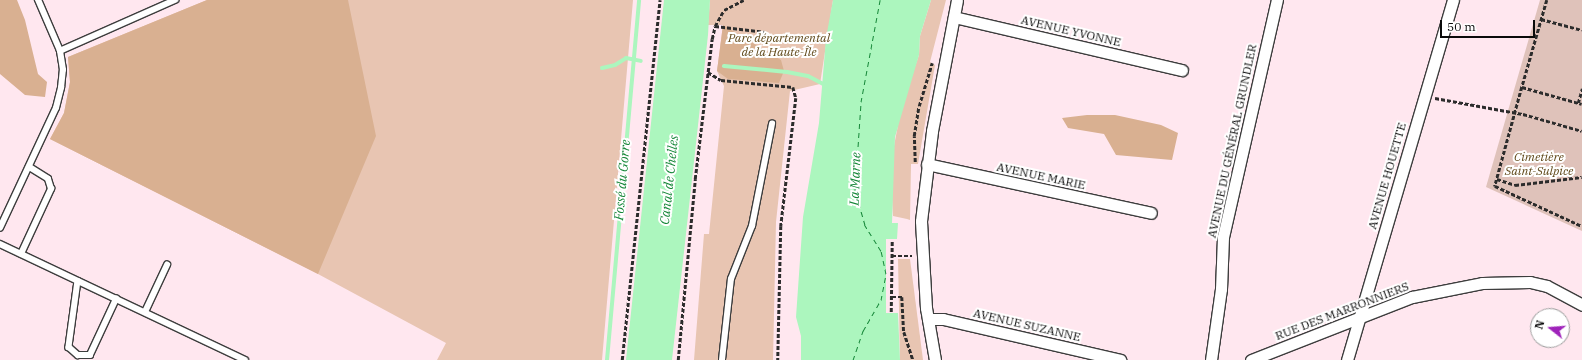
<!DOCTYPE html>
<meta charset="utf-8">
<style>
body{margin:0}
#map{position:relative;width:1582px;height:360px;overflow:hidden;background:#ffe7ef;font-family:"IBM Plex Serif",serif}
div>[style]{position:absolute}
.green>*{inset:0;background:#e8c5b2}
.forest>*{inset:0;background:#d9b091}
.cemetery>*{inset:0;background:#dfc2ba}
.water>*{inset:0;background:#acf6be}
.stream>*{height:4px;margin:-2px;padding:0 2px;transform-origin:2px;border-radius:2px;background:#acf6be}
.ferry>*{height:1px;margin-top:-0.5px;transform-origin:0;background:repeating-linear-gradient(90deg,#148637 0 5px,transparent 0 9px)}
.path>*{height:2.5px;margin-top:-1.25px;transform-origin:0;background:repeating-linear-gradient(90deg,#2c2c2c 0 4px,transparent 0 6px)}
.roads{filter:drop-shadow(1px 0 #3d3d3d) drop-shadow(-1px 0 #3d3d3d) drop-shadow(0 1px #3d3d3d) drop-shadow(0 -1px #3d3d3d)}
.lane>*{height:5.5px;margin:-2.75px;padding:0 2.75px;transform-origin:2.75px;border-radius:2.75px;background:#fff}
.street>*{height:11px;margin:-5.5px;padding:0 5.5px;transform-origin:5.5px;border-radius:5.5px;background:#fff}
span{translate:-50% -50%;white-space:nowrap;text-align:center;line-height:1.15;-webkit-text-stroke:4px #fff;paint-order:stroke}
.street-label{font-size:12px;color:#0a0a0a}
.park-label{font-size:12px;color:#614a1b;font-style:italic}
.water-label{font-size:13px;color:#148637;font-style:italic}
.north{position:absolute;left:1530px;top:308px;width:40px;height:40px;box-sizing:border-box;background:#fff;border:1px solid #9d9d9d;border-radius:50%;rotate:287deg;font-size:11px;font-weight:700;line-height:16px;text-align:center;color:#0a0a0a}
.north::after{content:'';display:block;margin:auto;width:14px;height:18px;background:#9f23ba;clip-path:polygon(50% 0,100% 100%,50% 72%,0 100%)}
.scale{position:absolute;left:1440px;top:20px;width:95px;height:18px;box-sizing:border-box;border:2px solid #0a0a0a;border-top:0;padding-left:5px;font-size:12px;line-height:14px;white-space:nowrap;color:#0a0a0a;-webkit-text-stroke:3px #fff;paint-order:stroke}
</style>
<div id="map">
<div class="green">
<div style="clip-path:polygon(207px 0,633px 0,602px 360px,437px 360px,446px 343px,318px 274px,50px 139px,64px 113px,70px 82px,68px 57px)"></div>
<div style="clip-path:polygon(710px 0,833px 0,820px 84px,790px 91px,776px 222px,773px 360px,694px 360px,704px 234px,709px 234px,724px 86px,717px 71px,723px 25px,708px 25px)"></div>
<div style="clip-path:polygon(931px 0,946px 0,930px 62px,935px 65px,918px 164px,911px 164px,910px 220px,907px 219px,893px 216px,891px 179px,894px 146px,902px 104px,919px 55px,920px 36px)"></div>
<div style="clip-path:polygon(898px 259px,910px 259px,923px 360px,900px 360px)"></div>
</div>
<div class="forest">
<div style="clip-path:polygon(0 0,17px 0,25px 20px,38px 74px,47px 82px,45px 97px,25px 95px,0 74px)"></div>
<div style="clip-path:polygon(207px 0,348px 0,376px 136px,318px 274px,50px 139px,64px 113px,70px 82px,68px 57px)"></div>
<div style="clip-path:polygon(723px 25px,781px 60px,784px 71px,779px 83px,728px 79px,717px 71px)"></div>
<div style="clip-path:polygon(1087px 115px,1115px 115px,1161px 125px,1178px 133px,1172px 160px,1116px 155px,1104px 134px,1068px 128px,1062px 118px)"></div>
</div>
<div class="cemetery">
<div style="clip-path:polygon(1540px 0,1582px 0,1582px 231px,1486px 187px)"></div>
</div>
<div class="water">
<div style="clip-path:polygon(664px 0,710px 0,708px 35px,672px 360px,626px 360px)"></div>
<div style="clip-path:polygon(833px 0,931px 0,920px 36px,919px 55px,895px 137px,892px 223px,898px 223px,897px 239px,886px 239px,886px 313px,898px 313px,900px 360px,801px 360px,801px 336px,796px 317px,803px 217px,819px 123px,826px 38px)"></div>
</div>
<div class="stream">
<div style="left:724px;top:66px;width:63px;rotate:5.4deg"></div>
<div style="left:787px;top:72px;width:21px;rotate:11deg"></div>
<div style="left:808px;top:76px;width:21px;rotate:28deg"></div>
<div style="left:602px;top:68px;width:13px;rotate:-13deg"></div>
<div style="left:615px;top:65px;width:13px;rotate:-32deg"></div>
<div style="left:626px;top:58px;width:15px;rotate:11deg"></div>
<div style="left:607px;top:360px;width:361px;rotate:-84.9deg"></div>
</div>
<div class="ferry">
<div style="left:853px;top:360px;width:31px;rotate:-71deg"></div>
<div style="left:863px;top:331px;width:36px;rotate:-60deg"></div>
<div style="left:881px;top:300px;width:26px;rotate:-79deg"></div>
<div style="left:886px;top:274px;width:24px;rotate:-102deg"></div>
<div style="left:881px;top:251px;width:31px;rotate:-122deg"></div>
<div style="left:865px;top:225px;width:35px;rotate:-106deg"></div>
<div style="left:855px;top:191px;width:89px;rotate:-86.1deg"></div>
<div style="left:861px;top:102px;width:104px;rotate:-79.4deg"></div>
</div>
<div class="path">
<div style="left:1547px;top:0;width:91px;rotate:106deg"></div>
<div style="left:1522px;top:87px;width:62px;rotate:15.8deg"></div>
<div style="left:1541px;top:19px;width:42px;rotate:15deg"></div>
<div style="left:715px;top:26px;width:50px;rotate:6.8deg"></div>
<div style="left:708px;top:72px;width:15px;rotate:32deg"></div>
<div style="left:721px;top:80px;width:72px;rotate:5.6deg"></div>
<div style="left:793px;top:87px;width:11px;rotate:75deg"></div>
<div style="left:796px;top:98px;width:129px;rotate:96.7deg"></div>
<div style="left:781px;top:226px;width:134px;rotate:91.3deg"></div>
<div style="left:1522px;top:87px;width:103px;rotate:105.3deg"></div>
<div style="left:1495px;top:186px;width:96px;rotate:24.7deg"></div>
<div style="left:1435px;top:98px;width:89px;rotate:10.3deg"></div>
<div style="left:1523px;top:114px;width:61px;rotate:16.1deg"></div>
<div style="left:1578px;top:103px;width:15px;rotate:-74deg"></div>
<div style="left:915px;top:162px;width:26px;rotate:-92deg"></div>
<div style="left:914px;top:136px;width:30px;rotate:-81deg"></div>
<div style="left:919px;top:106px;width:45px;rotate:-73.2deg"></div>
<div style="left:1497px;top:179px;width:19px;rotate:18deg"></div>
<div style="left:1515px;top:185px;width:67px;rotate:-6.8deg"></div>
<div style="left:892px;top:256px;width:20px"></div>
<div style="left:892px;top:297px;width:10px"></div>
<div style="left:902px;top:297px;width:35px;rotate:87deg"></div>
<div style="left:904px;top:332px;width:29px;rotate:72deg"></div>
<div style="left:891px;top:312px;width:72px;rotate:-89.2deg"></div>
<div style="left:622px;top:360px;width:362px;rotate:-84deg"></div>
<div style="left:678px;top:360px;width:182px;rotate:-84.6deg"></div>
<div style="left:695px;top:179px;width:141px;rotate:-83.1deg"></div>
<div style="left:712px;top:39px;width:13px;rotate:-77deg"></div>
<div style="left:715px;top:26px;width:18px;rotate:-61deg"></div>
<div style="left:724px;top:10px;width:22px;rotate:-27deg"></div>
</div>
<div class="roads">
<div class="lane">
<div style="left:60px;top:51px;width:126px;rotate:-23.9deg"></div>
<div style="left:0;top:228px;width:132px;rotate:-65deg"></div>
<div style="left:56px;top:108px;width:21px;rotate:-76deg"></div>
<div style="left:61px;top:88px;width:18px;rotate:-84deg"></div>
<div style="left:63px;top:70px;width:19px;rotate:-99deg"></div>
<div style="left:60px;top:51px;width:56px;rotate:-113.3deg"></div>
<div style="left:0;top:244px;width:271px;rotate:25.3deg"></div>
<div style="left:21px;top:254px;width:72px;rotate:-65.2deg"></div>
<div style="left:51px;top:189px;width:10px;rotate:-107deg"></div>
<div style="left:48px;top:179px;width:22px;rotate:-148deg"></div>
<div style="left:78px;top:281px;width:67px;rotate:97.8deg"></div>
<div style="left:69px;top:347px;width:12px;rotate:42deg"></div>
<div style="left:78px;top:355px;width:12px"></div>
<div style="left:90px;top:355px;width:62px;rotate:-65.1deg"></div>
<div style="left:145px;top:312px;width:52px;rotate:-64.9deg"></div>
<div style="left:722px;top:360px;width:81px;rotate:-83.7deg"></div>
<div style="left:731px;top:279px;width:57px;rotate:-68.4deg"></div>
<div style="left:752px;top:226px;width:104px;rotate:-78.9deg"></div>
</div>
<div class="street">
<div style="left:954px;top:17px;width:234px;rotate:13.1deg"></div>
<div style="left:927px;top:164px;width:229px;rotate:12.3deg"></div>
<div style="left:928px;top:319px;width:15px"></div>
<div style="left:943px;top:319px;width:182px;rotate:13deg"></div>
<div style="left:935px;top:360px;width:53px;rotate:-99.8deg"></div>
<div style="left:926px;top:308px;width:87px;rotate:-93.3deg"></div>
<div style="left:921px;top:221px;width:91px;rotate:-83deg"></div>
<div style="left:932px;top:131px;width:133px;rotate:-79.2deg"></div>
<div style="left:1211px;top:360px;width:72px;rotate:-82deg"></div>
<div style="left:1221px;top:289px;width:52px;rotate:-87.8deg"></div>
<div style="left:1223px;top:237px;width:243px;rotate:-77.2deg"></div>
<div style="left:1251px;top:360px;width:173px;rotate:-21.4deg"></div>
<div style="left:1412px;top:297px;width:71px;rotate:-11.3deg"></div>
<div style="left:1482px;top:283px;width:48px;rotate:-1.2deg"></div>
<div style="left:1530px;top:282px;width:17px;rotate:13deg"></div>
<div style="left:1547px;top:286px;width:40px;rotate:28deg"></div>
<div style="left:1347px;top:360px;width:375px;rotate:-73.6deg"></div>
</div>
</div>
<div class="street-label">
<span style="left:1071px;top:31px;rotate:13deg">AVENUE YVONNE</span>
<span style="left:1232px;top:141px;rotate:-78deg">AVENUE DU GÉNÉRAL GRUNDLER</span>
<span style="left:1041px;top:176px;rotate:12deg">AVENUE MARIE</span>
<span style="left:1387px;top:176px;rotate:-74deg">AVENUE HOUETTE</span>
<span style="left:1342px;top:311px;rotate:-21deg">RUE DES MARRONNIERS</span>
<span style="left:1027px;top:325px;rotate:13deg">AVENUE SUZANNE</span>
</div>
<div class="park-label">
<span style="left:779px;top:45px">Parc départemental<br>de la Haute-Île</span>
<span style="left:1539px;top:164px">Cimetière<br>Saint-Sulpice</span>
</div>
<div class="water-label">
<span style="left:856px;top:179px;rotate:-88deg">La Marne</span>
<span style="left:623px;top:180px;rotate:-85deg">Fossé du Gorre</span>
<span style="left:670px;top:180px;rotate:-84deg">Canal de Chelles</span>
</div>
<div class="north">N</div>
<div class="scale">50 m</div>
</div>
